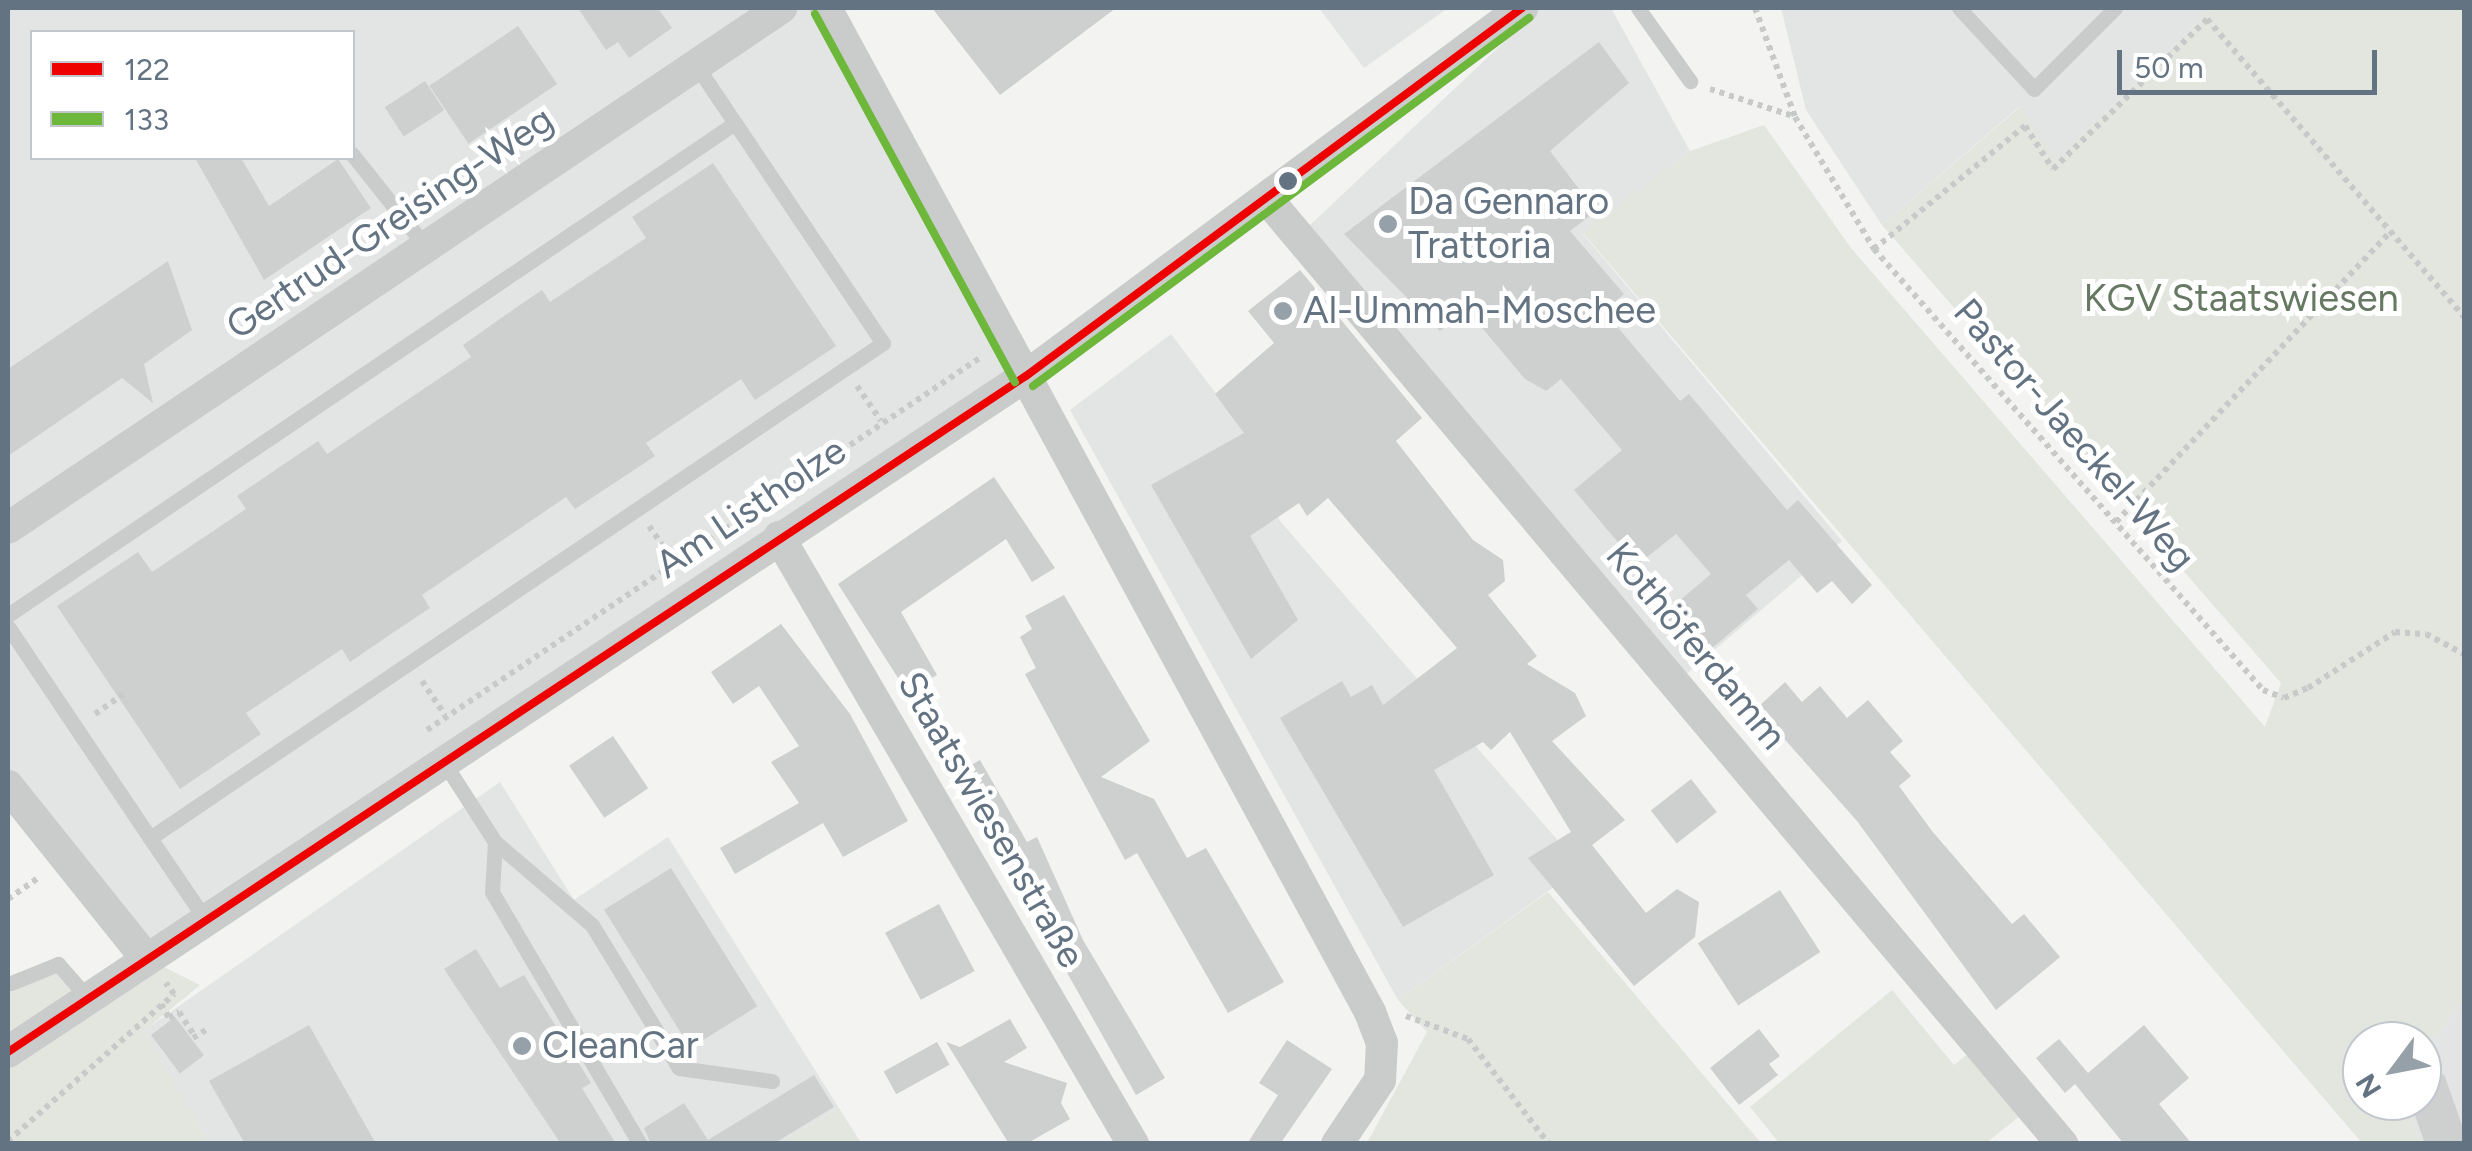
<!DOCTYPE html>
<meta charset="utf-8">
<style>
body{margin:0}
#map{position:relative;width:2472px;height:1151px;overflow:hidden;background:#f3f3f1;font-family:Figtree,sans-serif}
div>[style]{position:absolute}
.built>*{inset:0;background:#e3e5e4}
.green>*{inset:0;background:#e2e6df}
.building>*{inset:0;background:#cecfcf;transform-origin:0 0}
.path>*{height:6px;margin-top:-3px;transform-origin:0;background:repeating-linear-gradient(90deg,#c8c9c9 0 5px,transparent 0 10px)}
.lane>*{height:15px;margin:-7.5px;padding:0 7.5px;transform-origin:7.5px;border-radius:7.5px;background:#cacccc}
.street>*{height:32px;margin:-16px;padding:0 16px;transform-origin:16px;border-radius:16px;background:#cacccc}
.bus-1>*{height:8px;margin:-4px;padding:0 4px;transform-origin:4px;border-radius:4px;background:#e00}
.bus-2>*{height:8px;margin:-4px;padding:0 4px;transform-origin:4px;border-radius:4px;background:#6db73a}
.dots>*{width:28px;height:28px;translate:-50% -50%;box-sizing:border-box;border:5px solid #fff;border-radius:50%}
span{translate:-50% -50%;white-space:nowrap;text-align:center;line-height:1.15;-webkit-text-stroke:10px #fff;paint-order:stroke}
.poi-label{font-size:38px;color:#637382}
.left{translate:0 -50%;text-align:left}
.street-label{font-size:38px;color:#637382}
.park-label{font-size:38px;color:#667962}
.frame{position:absolute;inset:0;border:10px solid #637382;pointer-events:none}
.legend{position:absolute;left:30px;top:30px;width:325px;height:130px;box-sizing:border-box;background:#fff;border:2px solid #c1c7cd;margin:0;padding:12px 18px;list-style:none;font-size:30px;color:#637382}
.legend li{display:flex;align-items:center;gap:20px;height:50px}
.legend b{width:50px;border:2px solid #c1c7cd}
.north{position:absolute;left:2342px;top:1021px;width:100px;height:100px;box-sizing:border-box;background:#fff;border:2px solid #c1c7cd;border-radius:50%;rotate:238deg;font-size:28px;font-weight:700;line-height:40px;text-align:center;color:#637382}
.north::after{content:'';display:block;margin:auto;width:35px;height:45px;background:#95a0a9;clip-path:polygon(50% 0,100% 100%,50% 72%,0 100%)}
.scale{position:absolute;left:2117px;top:50px;width:260px;height:45px;box-sizing:border-box;border:5px solid #637382;border-top:0;padding-left:12px;font-size:30px;line-height:35px;white-space:nowrap;color:#637382;-webkit-text-stroke:8px #fff;paint-order:stroke}
</style>
<div id="map">
<div class="built">
<div style="clip-path:polygon(evenodd,8px 8px,826px 8px,1026px 376px,146px 958px,8px 786px,8px 8px,32px 32px,352px 32px,352px 158px,32px 158px,32px 32px)"></div>
<div style="clip-path:polygon(1319px 8px,1448px 8px,1364px 68px)"></div>
<div style="clip-path:polygon(1540px 8px,1611px 8px,1690px 151px,1583px 234px,1842px 541px,1678px 681px,1308px 227px)"></div>
<div style="clip-path:polygon(1781px 8px,2212px 8px,2057px 160px,2019px 107px,1882px 225px,1806px 110px)"></div>
<div style="clip-path:polygon(1171px 334px,1245px 432px,1236px 439px,1280px 521px,1581px 867px,1398px 1000px,1070px 410px)"></div>
<div style="clip-path:polygon(500px 782px,574px 900px,668px 837px,839px 1108px,778px 1143px,209px 1143px,143px 1031px)"></div>
<div style="clip-path:polygon(2464px 998px,2464px 1143px,2421px 1143px,2405px 1101px,2422px 1101px,2422px 1058px)"></div>
</div>
<div class="green">
<div style="clip-path:polygon(2212px 8px,2464px 8px,2464px 998px,2422px 1058px,2422px 1041px,2362px 1041px,2362px 1101px,2405px 1101px,2421px 1143px,2362px 1143px,1583px 233px,1690px 151px,1764px 125px,1851px 248px,2265px 727px,2281px 683px,1882px 225px,2020px 107px,2057px 160px)"></div>
<div style="clip-path:polygon(1548px 892px,1761px 1143px,1367px 1143px,1427px 1032px,1398px 1000px)"></div>
<div style="clip-path:polygon(146px 958px,200px 985px,144px 1031px,209px 1143px,8px 1144px,8px 985px,58px 964px,88px 997px)"></div>
<div style="clip-path:polygon(1892px 990px,1954px 1065px,1969px 1053px,2020px 1116px,1986px 1143px,1780px 1144px,1750px 1107px)"></div>
<div style="clip-path:polygon(839px 1108px,861px 1143px,778px 1143px)"></div>
</div>
<div class="building">
<div style="clip-path:polygon(578px 8px,658px 8px,672px 28px,629px 58px,618px 42px,606px 50px)"></div>
<div style="clip-path:polygon(932px 8px,1116px 8px,1000px 95px)"></div>
<div style="left:518px;top:26px;width:70px;height:107px;rotate:56deg"></div>
<div style="clip-path:polygon(1599px 42px,1629px 83px,1550px 151px,1596px 211px,1570px 231px,1624px 294px,1604px 311px,1680px 401px,1689px 394px,1787px 510px,1798px 500px,1872px 585px,1852px 604px,1832px 581px,1817px 593px,1789px 560px,1746px 595px,1758px 609px,1697px 661px,1660px 617px,1711px 574px,1676px 534px,1637px 565px,1574px 490px,1622px 450px,1561px 379px,1546px 391px,1525px 379px,1467px 310px,1440px 331px,1344px 234px)"></div>
<div style="left:425px;top:81px;width:35px;height:48px;rotate:57deg"></div>
<div style="clip-path:polygon(195px 158px,241px 158px,269px 206px,338px 159px,371px 208px,264px 280px)"></div>
<div style="clip-path:polygon(713px 163px,836px 346px,755px 400px,741px 379px,646px 443px,655px 456px,575px 509px,566px 497px,422px 595px,430px 608px,388px 636px,350px 662px,342px 649px,246px 713px,261px 734px,180px 789px,57px 606px,138px 552px,152px 572px,246px 509px,237px 496px,318px 441px,327px 454px,471px 357px,463px 345px,514px 309px,542px 290px,550px 302px,646px 238px,632px 217px)"></div>
<div style="clip-path:polygon(168px 261px,192px 330px,144px 364px,153px 403px,122px 378px,8px 456px,8px 369px)"></div>
<div style="clip-path:polygon(1300px 270px,1422px 418px,1396px 441px,1473px 540px,1503px 560px,1505px 581px,1488px 595px,1537px 656px,1527px 664px,1575px 693px,1586px 716px,1552px 741px,1625px 820px,1592px 845px,1646px 913px,1677px 889px,1699px 902px,1695px 937px,1634px 986px,1528px 858px,1571px 832px,1510px 732px,1491px 750px,1483px 742px,1434px 770px,1494px 875px,1403px 927px,1280px 718px,1342px 681px,1351px 697px,1372px 685px,1383px 705px,1457px 648px,1328px 498px,1307px 516px,1299px 503px,1250px 536px,1298px 620px,1251px 659px,1151px 485px,1244px 433px,1215px 394px,1274px 343px,1248px 311px)"></div>
<div style="clip-path:polygon(994px 477px,1055px 568px,1032px 582px,1006px 539px,901px 612px,937px 675px,907px 692px,838px 584px)"></div>
<div style="clip-path:polygon(1064px 595px,1150px 741px,1101px 777px,1154px 799px,1187px 858px,1206px 848px,1284px 982px,1228px 1013px,1137px 853px,1125px 860px,1025px 674px,1036px 668px,1020px 637px,1032px 629px,1025px 616px)"></div>
<div style="clip-path:polygon(781px 624px,850px 714px,908px 821px,843px 857px,823px 823px,735px 874px,720px 848px,799px 803px,771px 762px,799px 746px,759px 686px,733px 704px,711px 672px)"></div>
<div style="clip-path:polygon(1785px 682px,1802px 702px,1820px 686px,1847px 718px,1868px 700px,1903px 741px,1890px 752px,1911px 776px,1899px 786px,1932px 831px,2012px 924px,2024px 914px,2060px 957px,1996px 1010px,1857px 821px,1757px 708px)"></div>
<div style="left:613px;top:736px;width:63px;height:53px;rotate:56deg"></div>
<div style="clip-path:polygon(980px 760px,1027px 842px,1037px 837px,1083px 940px,1165px 1078px,1136px 1095px,955px 774px)"></div>
<div style="left:1691px;top:779px;width:42px;height:51px;rotate:52deg"></div>
<div style="left:671px;top:868px;width:163px;height:79px;rotate:58deg"></div>
<div style="left:1780px;top:890px;width:74px;height:98px;rotate:57deg"></div>
<div style="left:939px;top:904px;width:76px;height:61px;rotate:62deg"></div>
<div style="clip-path:polygon(476px 949px,500px 988px,524px 975px,591px 1083px,582px 1088px,616px 1144px,561px 1144px,444px 969px)"></div>
<div style="left:175px;top:1017px;width:48px;height:30px;rotate:53deg"></div>
<div style="clip-path:polygon(1010px 1019px,1027px 1048px,1004px 1062px,1067px 1083px,1061px 1103px,1070px 1119px,1026px 1144px,1009px 1144px,946px 1042px,960px 1047px)"></div>
<div style="clip-path:polygon(309px 1025px,376px 1144px,245px 1144px,209px 1081px)"></div>
<div style="clip-path:polygon(2144px 1025px,2189px 1078px,2159px 1104px,2192px 1144px,2124px 1144px,2075px 1084px,2065px 1093px,2036px 1058px,2059px 1039px,2088px 1073px)"></div>
<div style="clip-path:polygon(1759px 1029px,1780px 1056px,1769px 1064px,1778px 1075px,1739px 1105px,1710px 1068px)"></div>
<div style="clip-path:polygon(1287px 1040px,1332px 1069px,1280px 1144px,1247px 1144px,1278px 1095px,1259px 1083px)"></div>
<div style="left:937px;top:1042px;width:26px;height:61px;rotate:61deg"></div>
<div style="clip-path:polygon(2444px 1074px,2464px 1131px,2464px 1144px,2425px 1144px,2410px 1101px,2422px 1101px,2422px 1081px)"></div>
<div style="clip-path:polygon(814px 1075px,834px 1107px,773px 1144px,651px 1144px,644px 1128px,684px 1103px,708px 1140px)"></div>
</div>
<div class="path">
<div style="left:1755px;top:8px;width:116px;rotate:69.8deg"></div>
<div style="left:1795px;top:117px;width:154px;rotate:59.1deg"></div>
<div style="left:1874px;top:249px;width:588px;rotate:48.58deg"></div>
<div style="left:2263px;top:690px;width:22px;rotate:21deg"></div>
<div style="left:2284px;top:698px;width:26px;rotate:-23deg"></div>
<div style="left:2308px;top:688px;width:103px;rotate:-32.8deg"></div>
<div style="left:2395px;top:632px;width:31px;rotate:4deg"></div>
<div style="left:2426px;top:634px;width:43px;rotate:27.8deg"></div>
<div style="left:1710px;top:89px;width:87px;rotate:18deg"></div>
<div style="left:1874px;top:249px;width:195px;rotate:-39.2deg"></div>
<div style="left:2025px;top:126px;width:51px;rotate:56.9deg"></div>
<div style="left:2053px;top:169px;width:215px;rotate:-44.2deg"></div>
<div style="left:2207px;top:19px;width:394px;rotate:49.2deg"></div>
<div style="left:857px;top:386px;width:42px;rotate:55.6deg"></div>
<div style="left:2116px;top:522px;width:399px;rotate:-46.6deg"></div>
<div style="left:649px;top:526px;width:44px;rotate:55.2deg"></div>
<div style="left:422px;top:681px;width:41px;rotate:55.9deg"></div>
<div style="left:95px;top:714px;width:39px;rotate:-35deg"></div>
<div style="left:427px;top:730px;width:668px;rotate:-33.95deg"></div>
<div style="left:8px;top:899px;width:38px;rotate:-35deg"></div>
<div style="left:161px;top:1004px;width:16px;rotate:60deg"></div>
<div style="left:169px;top:1018px;width:12px;rotate:-31deg"></div>
<div style="left:179px;top:1012px;width:30px;rotate:57deg"></div>
<div style="left:1406px;top:1016px;width:66px;rotate:20.4deg"></div>
<div style="left:1468px;top:1039px;width:133px;rotate:52.4deg"></div>
<div style="left:193px;top:1038px;width:15px;rotate:-32deg"></div>
<div style="left:8px;top:1141px;width:222px;rotate:-41.5deg"></div>
<div style="left:174px;top:994px;width:14px;rotate:-126deg"></div>
</div>
<div class="lane">
<div style="left:1638px;top:8px;width:90px;rotate:54.5deg"></div>
<div style="left:1959px;top:8px;width:110px;rotate:47.2deg"></div>
<div style="left:2034px;top:89px;width:115px;rotate:-45deg"></div>
<div style="left:696px;top:65px;width:70px;rotate:56.1deg"></div>
<div style="left:352px;top:154px;width:119px;rotate:51.5deg"></div>
<div style="left:8px;top:615px;width:878px;rotate:-34.09deg"></div>
<div style="left:735px;top:123px;width:265px;rotate:56.1deg"></div>
<div style="left:883px;top:343px;width:884px;rotate:145.97deg"></div>
<div style="left:150px;top:838px;width:254px;rotate:-123.9deg"></div>
<div style="left:443px;top:761px;width:96px;rotate:57.3deg"></div>
<div style="left:495px;top:842px;width:50px;rotate:93.4deg"></div>
<div style="left:492px;top:892px;width:292px;rotate:59.6deg"></div>
<div style="left:150px;top:838px;width:98px;rotate:55.8deg"></div>
<div style="left:495px;top:842px;width:128px;rotate:40.6deg"></div>
<div style="left:592px;top:925px;width:167px;rotate:58.7deg"></div>
<div style="left:679px;top:1068px;width:94px;rotate:8deg"></div>
<div style="left:11px;top:983px;width:51px;rotate:-22deg"></div>
<div style="left:58px;top:964px;width:44px;rotate:48.7deg"></div>
</div>
<div class="street">
<div style="left:826px;top:8px;width:1142px;rotate:61.55deg"></div>
<div style="left:1370px;top:1012px;width:33px;rotate:69deg"></div>
<div style="left:1382px;top:1043px;width:37px;rotate:93deg"></div>
<div style="left:1380px;top:1080px;width:77px;rotate:123.9deg"></div>
<div style="left:1268px;top:200px;width:1234px;rotate:49.93deg"></div>
<div style="left:8px;top:528px;width:932px;rotate:-33.93deg"></div>
<div style="left:779px;top:537px;width:703px;rotate:59.75deg"></div>
<div style="left:8px;top:786px;width:221px;rotate:51.3deg"></div>
<div style="left:8px;top:1052px;width:1222px;rotate:-33.59deg"></div>
<div style="left:1026px;top:376px;width:618px;rotate:-36.57deg"></div>
</div>
<div class="bus-1">
<div style="left:8px;top:1052px;width:1222px;rotate:-33.59deg"></div>
<div style="left:1026px;top:376px;width:618px;rotate:-36.57deg"></div>
</div>
<div class="bus-2">
<div style="left:815px;top:14px;width:419px;rotate:61.5deg"></div>
<div style="left:1033px;top:386px;width:618px;rotate:-36.57deg"></div>
</div>
<div class="dots">
<div style="left:1288px;top:181px;background:#637382"></div>
<div style="left:1388px;top:224px;background:#95a0a9"></div>
<div style="left:1283px;top:311px;background:#95a0a9"></div>
<div style="left:522px;top:1046px;background:#95a0a9"></div>
</div>
<div class="poi-label">
<span class="left" style="left:1408px;top:224px">Da Gennaro<br>Trattoria</span>
<span class="left" style="left:1303px;top:311px">Al-Ummah-Moschee</span>
<span class="left" style="left:542px;top:1046px">CleanCar</span>
</div>
<div class="street-label">
<span style="left:390px;top:223px;rotate:-34deg">Gertrud-Greising-Weg</span>
<span style="left:2074px;top:435px;rotate:49deg">Pastor-Jaeckel-Weg</span>
<span style="left:751px;top:508px;rotate:-34deg">Am Listholze</span>
<span style="left:1696px;top:646px;rotate:50deg">Kothöferdamm</span>
<span style="left:991px;top:820px;rotate:60deg">Staatswiesenstraße</span>
</div>
<div class="park-label">
<span style="left:2241px;top:299px">KGV Staatswiesen</span>
</div>
<div class="frame"></div>
<ul class="legend">
<li><b style="height:12px;background:#e00"></b>122</li>
<li><b style="height:12px;background:#6db73a"></b>133</li>
</ul>
<div class="north">N</div>
<div class="scale">50 m</div>
</div>
